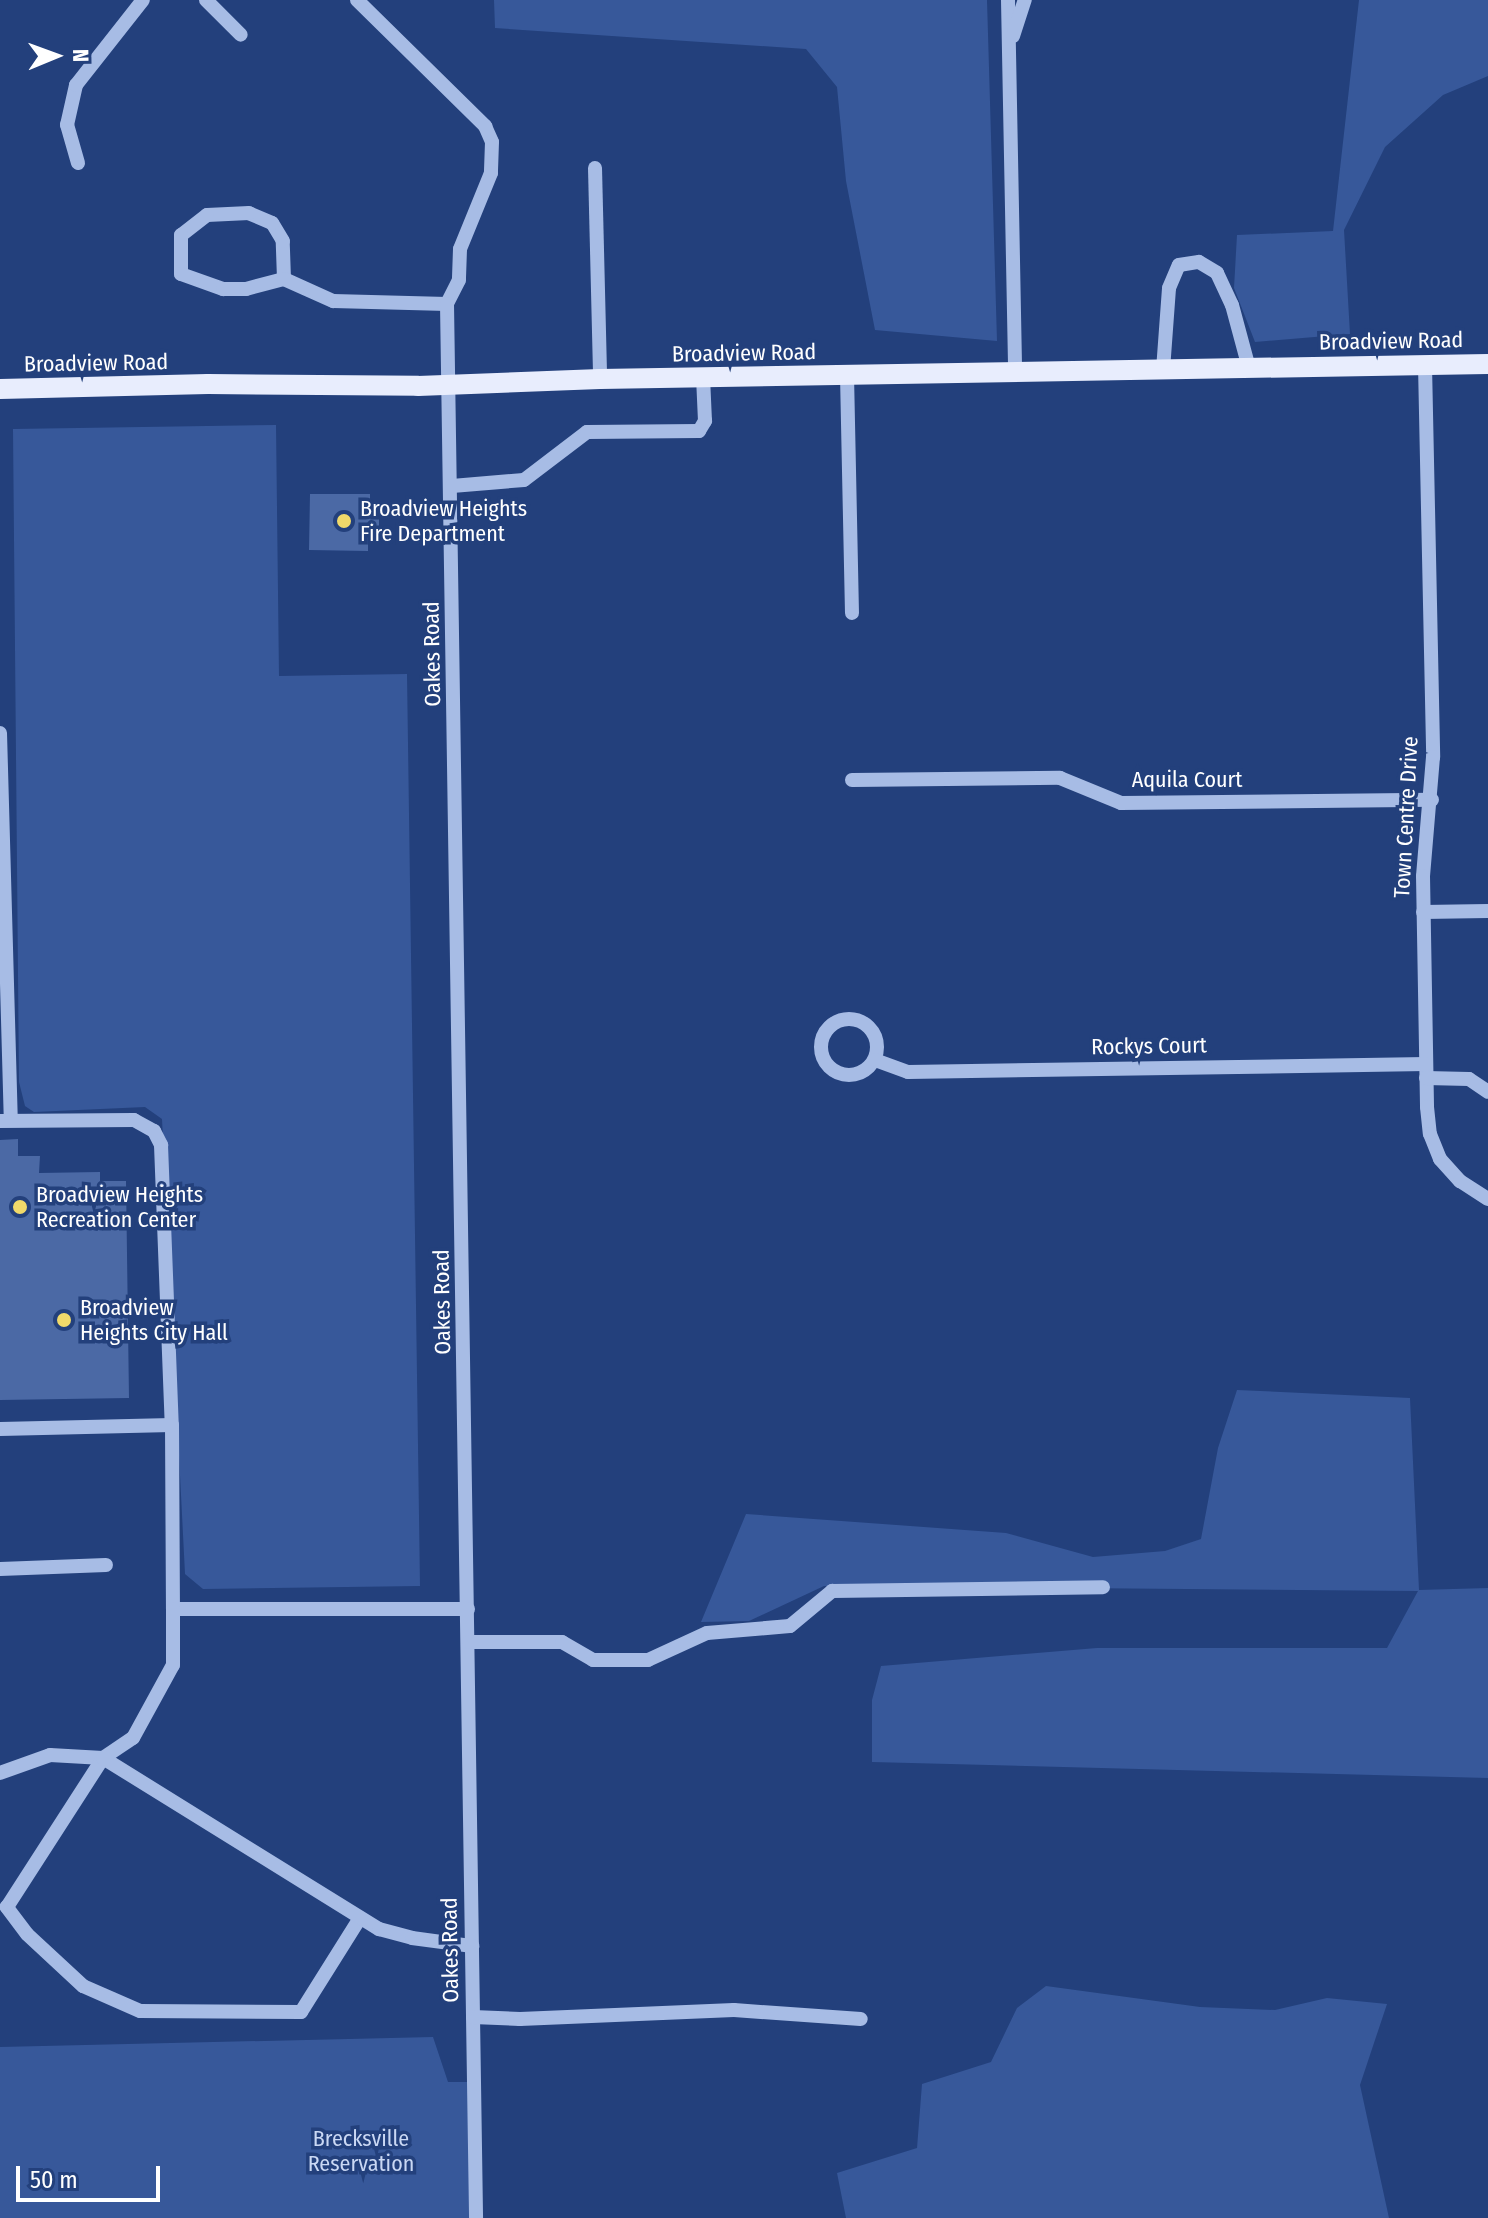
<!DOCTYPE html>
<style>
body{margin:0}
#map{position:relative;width:1488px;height:2218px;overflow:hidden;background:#23407c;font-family:"Fira Sans Condensed",sans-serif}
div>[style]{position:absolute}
.green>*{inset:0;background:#37589a}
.building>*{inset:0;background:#4b69a5}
.minor>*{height:14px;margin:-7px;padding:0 7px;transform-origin:7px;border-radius:7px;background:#a7bce5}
.minor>.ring{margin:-7px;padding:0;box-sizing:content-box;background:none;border:14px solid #a7bce5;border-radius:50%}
.major>*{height:20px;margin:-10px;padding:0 10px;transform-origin:10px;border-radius:10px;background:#e8edfd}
.dots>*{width:22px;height:22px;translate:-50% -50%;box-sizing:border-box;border:4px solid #23407c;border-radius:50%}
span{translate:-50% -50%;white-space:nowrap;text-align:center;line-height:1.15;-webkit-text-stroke:7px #23407c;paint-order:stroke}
.street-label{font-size:22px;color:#fff}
.poi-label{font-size:22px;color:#fff}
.left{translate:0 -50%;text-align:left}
.park-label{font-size:22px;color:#cad8f4}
.north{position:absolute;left:16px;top:16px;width:80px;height:80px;-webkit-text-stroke:6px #23407c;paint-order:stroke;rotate:89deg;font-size:22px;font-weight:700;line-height:32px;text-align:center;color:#fff}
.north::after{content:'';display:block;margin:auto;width:28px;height:36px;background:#fff;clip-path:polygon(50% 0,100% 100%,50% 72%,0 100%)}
.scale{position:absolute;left:16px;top:2166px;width:144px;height:36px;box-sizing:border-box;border:4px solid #fff;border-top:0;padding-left:10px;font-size:24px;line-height:28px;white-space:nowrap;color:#fff;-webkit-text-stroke:6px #23407c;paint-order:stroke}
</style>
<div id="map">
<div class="green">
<div style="clip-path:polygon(494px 0,987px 0,997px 341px,875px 330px,846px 181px,837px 87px,806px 49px,495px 28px)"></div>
<div style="clip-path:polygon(1359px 0,1488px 0,1488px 76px,1443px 95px,1385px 147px,1344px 230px,1350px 334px,1255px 342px,1234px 288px,1237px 235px,1333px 231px)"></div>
<div style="clip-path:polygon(276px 425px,279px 676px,407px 674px,420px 1586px,203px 1589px,185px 1574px,162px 1119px,145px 1107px,34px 1112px,25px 1106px,19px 1082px,13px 429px)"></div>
<div style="clip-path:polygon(1237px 1390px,1410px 1398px,1419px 1590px,1488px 1588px,1488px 1778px,872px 1762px,872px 1700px,881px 1666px,1097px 1648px,1387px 1648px,1418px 1591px,824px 1586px,749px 1621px,701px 1622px,746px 1514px,1006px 1533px,1093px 1557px,1165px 1551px,1201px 1539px,1218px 1448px)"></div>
<div style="clip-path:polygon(1046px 1986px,1200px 2007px,1275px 2010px,1327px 1998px,1387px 2004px,1360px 2085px,1389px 2218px,846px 2218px,837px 2173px,917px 2148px,922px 2084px,991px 2062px,1017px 2008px)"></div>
<div style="clip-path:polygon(433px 2037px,448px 2082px,471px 2082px,472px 2218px,0 2218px,0 2047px)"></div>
</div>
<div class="building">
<div style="clip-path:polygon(310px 494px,370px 494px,370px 502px,379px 502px,379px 540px,368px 540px,368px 551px,309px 550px)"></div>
<div style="clip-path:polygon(18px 1139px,18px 1156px,40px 1156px,39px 1173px,100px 1172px,100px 1181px,126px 1181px,129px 1398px,0 1400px,0 1140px)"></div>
</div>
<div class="minor">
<div style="left:206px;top:0;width:49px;rotate:45deg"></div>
<div style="left:357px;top:0;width:180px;rotate:44.5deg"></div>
<div style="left:485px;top:126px;width:17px;rotate:66deg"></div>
<div style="left:492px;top:142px;width:31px;rotate:92deg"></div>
<div style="left:491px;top:173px;width:82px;rotate:112.2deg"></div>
<div style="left:460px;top:249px;width:31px;rotate:92deg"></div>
<div style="left:459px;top:280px;width:27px;rotate:117deg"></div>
<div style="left:1008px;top:0;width:372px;rotate:88.9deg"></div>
<div style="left:1013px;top:36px;width:38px;rotate:-72deg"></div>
<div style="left:78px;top:163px;width:40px;rotate:-106deg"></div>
<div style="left:67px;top:125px;width:41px;rotate:-77.3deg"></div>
<div style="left:76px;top:85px;width:108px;rotate:-51.8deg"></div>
<div style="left:595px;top:168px;width:211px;rotate:88.6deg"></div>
<div style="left:284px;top:279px;width:38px;rotate:-92deg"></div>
<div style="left:283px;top:241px;width:21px;rotate:-121deg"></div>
<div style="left:272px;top:223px;width:25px;rotate:-157deg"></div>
<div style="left:249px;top:213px;width:42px;rotate:177.3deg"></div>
<div style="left:207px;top:215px;width:33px;rotate:142deg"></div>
<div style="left:181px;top:235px;width:39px;rotate:90deg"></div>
<div style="left:181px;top:274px;width:45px;rotate:19.7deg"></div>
<div style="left:223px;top:289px;width:23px"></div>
<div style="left:246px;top:289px;width:39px;rotate:-15deg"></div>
<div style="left:284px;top:279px;width:54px;rotate:24.2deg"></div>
<div style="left:333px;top:301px;width:114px;rotate:1.5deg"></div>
<div style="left:447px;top:304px;width:1914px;rotate:89.13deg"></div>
<div style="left:1425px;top:365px;width:392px;rotate:88.8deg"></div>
<div style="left:1433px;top:757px;width:119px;rotate:94.8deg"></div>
<div style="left:1423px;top:876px;width:231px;rotate:89deg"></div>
<div style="left:1427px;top:1107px;width:27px;rotate:84deg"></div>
<div style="left:1430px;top:1134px;width:27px;rotate:68deg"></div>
<div style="left:1440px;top:1159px;width:30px;rotate:48deg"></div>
<div style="left:1460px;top:1181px;width:33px;rotate:33deg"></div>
<div style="left:1163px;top:370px;width:82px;rotate:-85.8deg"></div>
<div style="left:1169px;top:288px;width:25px;rotate:-67deg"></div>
<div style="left:1179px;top:265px;width:20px;rotate:-9deg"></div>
<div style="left:1199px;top:262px;width:21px;rotate:31deg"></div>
<div style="left:1217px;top:273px;width:35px;rotate:65deg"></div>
<div style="left:1232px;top:305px;width:65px;rotate:74.9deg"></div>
<div style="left:847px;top:375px;width:238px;rotate:88.8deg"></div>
<div style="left:452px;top:486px;width:72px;rotate:-4.8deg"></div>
<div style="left:524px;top:480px;width:79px;rotate:-37.3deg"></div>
<div style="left:587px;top:432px;width:112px;rotate:-0.5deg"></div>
<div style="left:699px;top:431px;width:12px;rotate:-59deg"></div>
<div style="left:705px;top:421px;width:44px;rotate:-92.6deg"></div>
<div style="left:0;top:733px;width:387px;rotate:88.4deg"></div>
<div style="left:852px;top:780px;width:208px;rotate:-0.6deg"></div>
<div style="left:1060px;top:778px;width:66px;rotate:22.3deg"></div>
<div style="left:1121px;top:803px;width:311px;rotate:-0.6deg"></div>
<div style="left:1423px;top:912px;width:65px;rotate:-0.9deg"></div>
<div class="ring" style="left:821px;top:1019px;width:42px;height:42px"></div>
<div style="left:875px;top:1060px;width:35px;rotate:20deg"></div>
<div style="left:908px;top:1072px;width:518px;rotate:-0.88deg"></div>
<div style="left:1426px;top:1078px;width:43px;rotate:1.3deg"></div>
<div style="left:1469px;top:1079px;width:23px;rotate:34deg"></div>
<div style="left:0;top:1121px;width:134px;rotate:-0.4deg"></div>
<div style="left:134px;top:1120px;width:23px;rotate:29deg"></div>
<div style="left:154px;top:1131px;width:16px;rotate:63deg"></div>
<div style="left:161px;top:1145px;width:280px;rotate:87.8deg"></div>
<div style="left:172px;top:1425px;width:184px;rotate:89.7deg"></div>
<div style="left:173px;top:1609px;width:295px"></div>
<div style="left:0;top:1429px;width:172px;rotate:-1.3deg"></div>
<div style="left:0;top:1569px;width:106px;rotate:-2.2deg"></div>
<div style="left:469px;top:1642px;width:93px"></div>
<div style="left:562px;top:1642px;width:36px;rotate:30deg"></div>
<div style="left:593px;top:1660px;width:55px"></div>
<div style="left:648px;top:1660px;width:65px;rotate:-24.6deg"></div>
<div style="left:707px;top:1633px;width:83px;rotate:-4.8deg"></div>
<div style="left:790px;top:1626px;width:55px;rotate:-39.8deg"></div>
<div style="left:832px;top:1591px;width:271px;rotate:-0.8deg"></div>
<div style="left:0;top:1773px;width:53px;rotate:-19.8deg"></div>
<div style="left:50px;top:1755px;width:53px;rotate:3.2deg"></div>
<div style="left:103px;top:1758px;width:36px;rotate:-34deg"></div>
<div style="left:133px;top:1738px;width:83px;rotate:-61.3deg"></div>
<div style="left:173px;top:1665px;width:56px;rotate:-90deg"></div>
<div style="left:360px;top:1918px;width:111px;rotate:122.1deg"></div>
<div style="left:301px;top:2012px;width:161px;rotate:-179.6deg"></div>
<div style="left:140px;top:2011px;width:62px;rotate:-156.3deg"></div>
<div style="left:83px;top:1986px;width:76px;rotate:-137.1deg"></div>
<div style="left:27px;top:1934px;width:34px;rotate:-127deg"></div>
<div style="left:7px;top:1907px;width:177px;rotate:-57.2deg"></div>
<div style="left:103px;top:1758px;width:325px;rotate:31.8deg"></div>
<div style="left:379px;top:1929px;width:34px;rotate:15deg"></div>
<div style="left:412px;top:1938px;width:61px;rotate:7.6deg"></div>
<div style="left:473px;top:2017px;width:47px;rotate:2.4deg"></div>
<div style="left:520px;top:2019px;width:214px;rotate:-2.4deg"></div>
<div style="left:734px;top:2010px;width:127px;rotate:4.1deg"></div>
</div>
<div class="major">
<div style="left:0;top:389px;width:208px;rotate:-1.4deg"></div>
<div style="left:208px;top:384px;width:210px;rotate:0.5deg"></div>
<div style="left:418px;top:386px;width:182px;rotate:-2.2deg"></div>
<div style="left:600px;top:379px;width:888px;rotate:-0.97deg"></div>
</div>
<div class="dots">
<div style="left:344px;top:521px;background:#f0d96a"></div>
<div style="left:20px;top:1207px;background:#f0d96a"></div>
<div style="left:64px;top:1320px;background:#f0d96a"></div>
</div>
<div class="street-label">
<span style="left:1391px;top:341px;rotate:-1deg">Broadview Road</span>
<span style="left:744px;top:353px;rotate:-1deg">Broadview Road</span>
<span style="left:96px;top:363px;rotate:-1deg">Broadview Road</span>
<span style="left:432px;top:654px;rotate:-91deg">Oakes Road</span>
<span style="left:1187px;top:780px">Aquila Court</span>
<span style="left:1406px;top:817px;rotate:-87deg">Town Centre Drive</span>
<span style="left:1149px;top:1046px;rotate:-1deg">Rockys Court</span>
<span style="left:442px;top:1302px;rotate:-91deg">Oakes Road</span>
<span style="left:450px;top:1950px;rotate:-91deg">Oakes Road</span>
</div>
<div class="poi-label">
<span class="left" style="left:360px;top:521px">Broadview Heights<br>Fire Department</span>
<span class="left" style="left:36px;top:1207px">Broadview Heights<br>Recreation Center</span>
<span class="left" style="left:80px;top:1320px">Broadview<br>Heights City Hall</span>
</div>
<div class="park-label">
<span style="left:361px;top:2151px">Brecksville<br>Reservation</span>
</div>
<div class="north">N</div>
<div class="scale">50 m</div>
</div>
